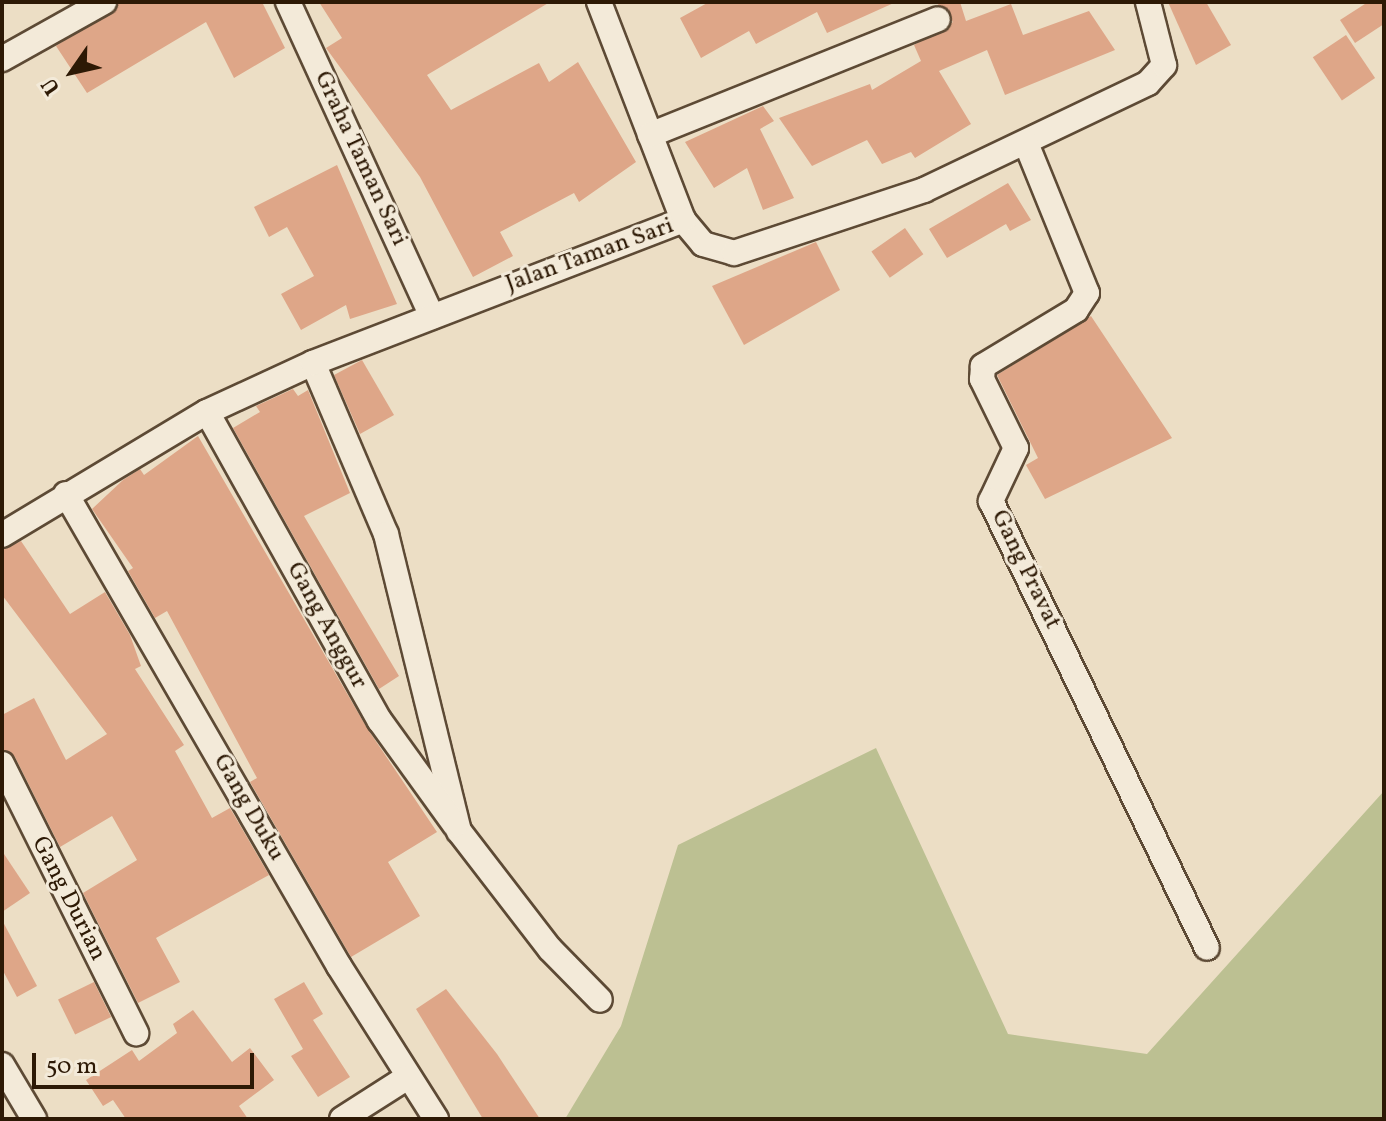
<!DOCTYPE html>
<style>
body{margin:0}
#map{position:relative;width:1386px;height:1121px;overflow:hidden;background:#ecdec5;font-family:Vollkorn,serif}
div>[style]{position:absolute}
.green>*{inset:0;background:#bcc092}
.building>*{inset:0;background:#dea688;transform-origin:0 0}
.roads{filter:drop-shadow(2px 0 #5d4a35) drop-shadow(-2px 0 #5d4a35) drop-shadow(0 2px #5d4a35) drop-shadow(0 -2px #5d4a35)}
.street>*{height:24px;margin:-12px;padding:0 12px;transform-origin:12px;border-radius:12px;background:#f3ead9}
span{translate:-50% -50%;white-space:nowrap;text-align:center;line-height:1.15;-webkit-text-stroke:6px #f3ead9;paint-order:stroke}
.street-label{font-size:24px;color:#2d1905}
.frame{position:absolute;inset:0;border:4px solid #2d1905;pointer-events:none}
.north{position:absolute;left:32px;top:32px;width:80px;height:80px;-webkit-text-stroke:6px #f3ead9;paint-order:stroke;rotate:236deg;font-size:22px;font-weight:700;line-height:32px;text-align:center;color:#2d1905}
.north::after{content:'';display:block;margin:auto;width:28px;height:36px;background:#2d1905;clip-path:polygon(50% 0,100% 100%,50% 72%,0 100%)}
.scale{position:absolute;left:32px;top:1053px;width:222px;height:36px;box-sizing:border-box;border:4px solid #2d1905;border-top:0;padding-left:10px;font-size:24px;line-height:28px;white-space:nowrap;color:#2d1905;-webkit-text-stroke:6px #f3ead9;paint-order:stroke}
</style>
<div id="map">
<div class="green">
<div style="clip-path:polygon(876px 748px,1008px 1034px,1147px 1054px,1384px 791px,1384px 1119px,565px 1119px,621px 1026px,678px 845px)"></div>
</div>
<div class="building">
<div style="clip-path:polygon(121px 2px,262px 2px,285px 48px,234px 78px,206px 22px,87px 93px,56px 46px)"></div>
<div style="clip-path:polygon(319px 2px,550px 2px,427px 75px,451px 110px,539px 63px,549px 82px,578px 62px,636px 162px,579px 202px,574px 193px,500px 232px,513px 256px,473px 277px,420px 177px,326px 48px,342px 38px)"></div>
<div style="clip-path:polygon(709px 2px,896px 2px,827px 33px,817px 12px,756px 44px,749px 31px,701px 58px,680px 18px)"></div>
<div style="clip-path:polygon(936px 2px,960px 2px,966px 21px,1011px 4px,1023px 35px,1089px 11px,1115px 50px,1005px 95px,987px 50px,939px 71px,971px 124px,915px 158px,911px 152px,882px 164px,867px 140px,812px 166px,779px 118px,870px 84px,872px 90px,921px 61px,914px 45px,953px 22px)"></div>
<div style="clip-path:polygon(1168px 2px,1206px 2px,1231px 45px,1196px 65px)"></div>
<div style="clip-path:polygon(1368px 2px,1384px 2px,1384px 24px,1355px 43px,1340px 20px)"></div>
<div style="left:1346px;top:35px;width:52px;height:40px;rotate:56deg"></div>
<div style="clip-path:polygon(763px 106px,774px 121px,760px 129px,794px 198px,763px 210px,747px 168px,714px 188px,685px 142px)"></div>
<div style="clip-path:polygon(337px 165px,397px 304px,350px 319px,346px 305px,301px 330px,281px 294px,314px 276px,287px 227px,269px 237px,254px 207px)"></div>
<div style="clip-path:polygon(1008px 183px,1031px 220px,1010px 231px,1006px 224px,947px 258px,929px 229px)"></div>
<div style="left:905px;top:228px;width:32px;height:41px;rotate:55deg"></div>
<div style="clip-path:polygon(816px 242px,840px 290px,744px 345px,712px 286px)"></div>
<div style="clip-path:polygon(1091px 316px,1172px 438px,1045px 499px,1026px 465px,1038px 458px,997px 375px)"></div>
<div style="clip-path:polygon(362px 360px,394px 415px,360px 434px,334px 375px)"></div>
<div style="clip-path:polygon(293px 389px,298px 396px,308px 390px,350px 493px,304px 516px,399px 676px,379px 689px,233px 428px,260px 412px,256px 406px)"></div>
<div style="clip-path:polygon(198px 436px,367px 728px,437px 832px,388px 862px,420px 916px,351px 957px,250px 782px,257px 778px,167px 611px,155px 618px,128px 571px,133px 568px,92px 509px,123px 480px,140px 469px,144px 475px)"></div>
<div style="clip-path:polygon(21px 541px,70px 614px,105px 592px,130px 635px,141px 666px,135px 669px,184px 745px,175px 751px,212px 818px,230px 808px,269px 875px,156px 938px,180px 982px,138px 1003px,83px 893px,137px 860px,112px 816px,60px 847px,15px 757px,2px 749px,2px 715px,34px 698px,66px 760px,107px 734px,2px 595px,2px 550px)"></div>
<div style="clip-path:polygon(2px 851px,30px 893px,2px 912px)"></div>
<div style="clip-path:polygon(2px 920px,37px 986px,17px 997px,2px 969px)"></div>
<div style="left:94px;top:982px;width:39px;height:40px;rotate:64deg"></div>
<div style="clip-path:polygon(304px 982px,323px 1014px,313px 1020px,350px 1077px,318px 1097px,291px 1056px,303px 1049px,274px 999px)"></div>
<div style="clip-path:polygon(446px 989px,497px 1054px,540px 1119px,483px 1119px,416px 1009px)"></div>
<div style="clip-path:polygon(193px 1010px,232px 1062px,250px 1048px,274px 1080px,239px 1106px,248px 1119px,126px 1119px,113px 1100px,103px 1106px,86px 1080px,132px 1050px,139px 1061px,177px 1033px,173px 1024px)"></div>
</div>
<div class="roads">
<div class="street">
<div style="left:288px;top:2px;width:346px;rotate:65.4deg"></div>
<div style="left:599px;top:2px;width:234px;rotate:68.9deg"></div>
<div style="left:683px;top:220px;width:31px;rotate:50deg"></div>
<div style="left:703px;top:244px;width:32px;rotate:16deg"></div>
<div style="left:734px;top:253px;width:200px;rotate:-18.3deg"></div>
<div style="left:924px;top:190px;width:248px;rotate:-25.5deg"></div>
<div style="left:1148px;top:83px;width:24px;rotate:-48deg"></div>
<div style="left:1164px;top:65px;width:65px;rotate:-104.3deg"></div>
<div style="left:2px;top:59px;width:117px;rotate:-29.2deg"></div>
<div style="left:650px;top:135px;width:310px;rotate:-21.9deg"></div>
<div style="left:1026px;top:143px;width:162px;rotate:67.9deg"></div>
<div style="left:1087px;top:293px;width:20px;rotate:123deg"></div>
<div style="left:1076px;top:310px;width:109px;rotate:148.9deg"></div>
<div style="left:983px;top:366px;width:13px;rotate:94deg"></div>
<div style="left:982px;top:379px;width:77px;rotate:63.8deg"></div>
<div style="left:1016px;top:448px;width:59px;rotate:115.3deg"></div>
<div style="left:991px;top:501px;width:496px;rotate:64.2deg"></div>
<div style="left:313px;top:363px;width:186px;rotate:66.9deg"></div>
<div style="left:386px;top:534px;width:306px;rotate:76.2deg"></div>
<div style="left:459px;top:831px;width:149px;rotate:52.4deg"></div>
<div style="left:550px;top:949px;width:71px;rotate:45.6deg"></div>
<div style="left:207px;top:412px;width:354px;rotate:60.8deg"></div>
<div style="left:380px;top:721px;width:128px;rotate:54.2deg"></div>
<div style="left:66px;top:494px;width:545px;rotate:59.96deg"></div>
<div style="left:339px;top:966px;width:181px;rotate:57.6deg"></div>
<div style="left:2px;top:535px;width:239px;rotate:-31deg"></div>
<div style="left:207px;top:412px;width:117px;rotate:-24.8deg"></div>
<div style="left:313px;top:363px;width:397px;rotate:-21.1deg"></div>
<div style="left:2px;top:764px;width:301px;rotate:63.5deg"></div>
<div style="left:2px;top:1065px;width:63px;rotate:59.3deg"></div>
<div style="left:342px;top:1119px;width:76px;rotate:-32.6deg"></div>
</div>
</div>
<div class="street-label">
<span style="left:360px;top:159px;rotate:65deg">Graha Taman Sari</span>
<span style="left:590px;top:256px;rotate:-20deg">Jalan Taman Sari</span>
<span style="left:1025px;top:570px;rotate:64deg">Gang Pravat</span>
<span style="left:326px;top:626px;rotate:61deg">Gang Anggur</span>
<span style="left:248px;top:808px;rotate:60deg">Gang Duku</span>
<span style="left:68px;top:899px;rotate:63deg">Gang Durian</span>
</div>
<div class="frame"></div>
<div class="north">U</div>
<div class="scale">50 m</div>
</div>
